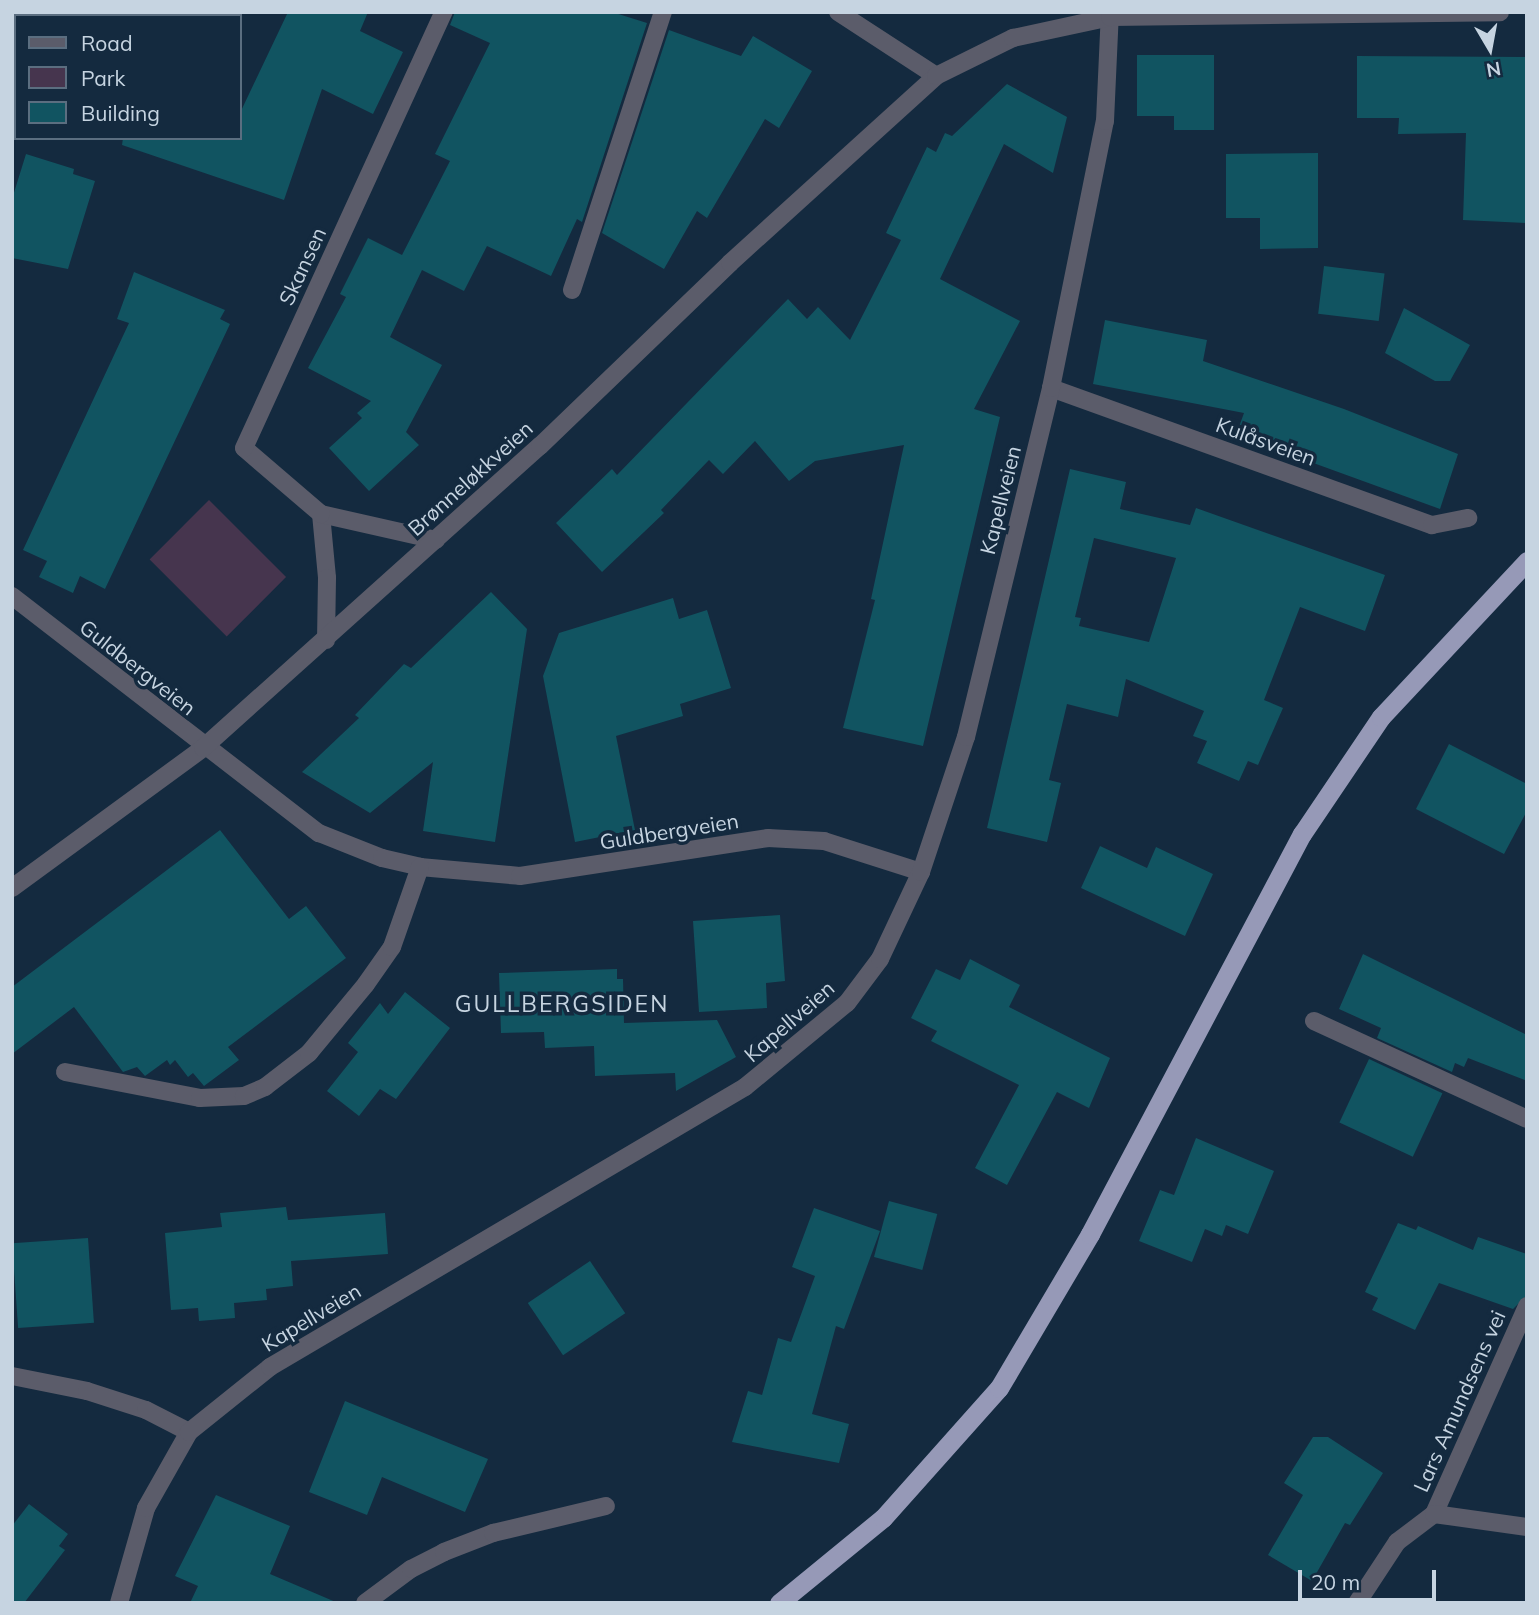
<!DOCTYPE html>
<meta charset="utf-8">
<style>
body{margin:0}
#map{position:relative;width:1539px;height:1615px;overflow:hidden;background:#142a3f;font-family:Mulish,sans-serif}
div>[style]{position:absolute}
.green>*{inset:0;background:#46354e;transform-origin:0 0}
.building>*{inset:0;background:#115461;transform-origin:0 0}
.minor>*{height:18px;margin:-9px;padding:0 9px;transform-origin:9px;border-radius:9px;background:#5b5c6a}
.tertiary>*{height:18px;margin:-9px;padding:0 9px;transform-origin:9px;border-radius:9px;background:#5b5c6a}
.trunk>*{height:19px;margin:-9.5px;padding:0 9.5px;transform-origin:9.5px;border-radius:9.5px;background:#9699b7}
span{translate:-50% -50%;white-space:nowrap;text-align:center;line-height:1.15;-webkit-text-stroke:7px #142a3f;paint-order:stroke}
.street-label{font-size:21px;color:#c6d4e1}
.neighbourhood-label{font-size:23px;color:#c6d4e1;letter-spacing:2px}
.frame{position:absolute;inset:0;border:14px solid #c6d4e1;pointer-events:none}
.legend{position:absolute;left:14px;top:14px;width:228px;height:126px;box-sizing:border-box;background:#142a3f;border:2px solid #5b6e80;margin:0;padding:9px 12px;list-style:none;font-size:21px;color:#c6d4e1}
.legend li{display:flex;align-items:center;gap:14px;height:35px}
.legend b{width:35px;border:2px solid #5b6e80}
.north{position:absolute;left:1455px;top:14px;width:70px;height:70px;-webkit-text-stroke:5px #142a3f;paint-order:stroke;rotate:170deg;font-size:19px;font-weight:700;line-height:28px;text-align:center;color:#c6d4e1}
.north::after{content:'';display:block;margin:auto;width:24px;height:32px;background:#c6d4e1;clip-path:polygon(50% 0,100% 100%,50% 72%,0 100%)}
.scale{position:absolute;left:1298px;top:1570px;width:138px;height:32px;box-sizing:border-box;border:4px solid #c6d4e1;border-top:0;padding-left:9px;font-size:21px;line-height:24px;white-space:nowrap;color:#c6d4e1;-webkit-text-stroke:5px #142a3f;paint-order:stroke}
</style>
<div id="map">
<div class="green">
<div style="left:209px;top:500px;width:109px;height:84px;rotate:45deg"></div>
</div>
<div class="building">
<div style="clip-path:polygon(288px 12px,368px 12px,360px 31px,403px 52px,373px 114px,322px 89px,284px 200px,122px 145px,123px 138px,240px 138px,240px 113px)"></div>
<div style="clip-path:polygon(455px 12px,612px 12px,647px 23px,582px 222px,577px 219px,551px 276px,487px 246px,464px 291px,422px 270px,390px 337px,442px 365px,406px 432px,419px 445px,369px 491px,329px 448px,362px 418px,357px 413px,371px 401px,308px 368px,346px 297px,340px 294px,368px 238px,402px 255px,450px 161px,435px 154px,490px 43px,450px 25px)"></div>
<div style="clip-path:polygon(669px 30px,741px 56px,753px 36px,812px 71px,779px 128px,765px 119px,707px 218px,697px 211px,664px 269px,602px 233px)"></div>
<div style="clip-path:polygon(1137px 55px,1214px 55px,1214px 130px,1174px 130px,1174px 116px,1137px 116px)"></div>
<div style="clip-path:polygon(1357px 56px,1527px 57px,1527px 223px,1463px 220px,1466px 133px,1398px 134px,1399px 118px,1357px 118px)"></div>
<div style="clip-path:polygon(1007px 84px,1067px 117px,1053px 173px,1004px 144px,940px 279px,1020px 321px,974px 409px,1000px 417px,923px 746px,843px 728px,875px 600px,871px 599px,904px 445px,815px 461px,789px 481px,755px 441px,723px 474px,709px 460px,661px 510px,664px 513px,602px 572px,556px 523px,612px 469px,617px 475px,788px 299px,807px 319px,818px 307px,850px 340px,901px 240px,886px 233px,927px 147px,936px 152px,945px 133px,952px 136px)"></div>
<div style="clip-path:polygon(1318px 153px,1318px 248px,1260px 249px,1260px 218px,1226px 218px,1226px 154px)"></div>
<div style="clip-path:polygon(26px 154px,74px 169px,73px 174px,95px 181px,68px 269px,12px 258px,12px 199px)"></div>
<div style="left:1324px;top:266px;width:61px;height:48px;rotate:7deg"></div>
<div style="clip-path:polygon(134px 272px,225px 310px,220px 319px,230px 324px,105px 589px,80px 576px,73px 593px,39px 577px,47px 561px,23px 550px,129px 323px,117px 319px)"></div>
<div style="clip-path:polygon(1404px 308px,1470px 345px,1450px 381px,1435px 381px,1385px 353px)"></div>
<div style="clip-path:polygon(1105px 320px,1207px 340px,1203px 361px,1344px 409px,1458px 454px,1440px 509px,1236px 435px,1244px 413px,1093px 384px)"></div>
<div style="clip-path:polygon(evenodd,1070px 469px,1126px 482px,1120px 509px,1190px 525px,1196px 508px,1385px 575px,1365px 631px,1300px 607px,1264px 700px,1283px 708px,1258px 765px,1248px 761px,1239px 781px,1197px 763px,1207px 741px,1193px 736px,1204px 711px,1126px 679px,1118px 717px,1067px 704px,1049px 780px,1061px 783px,1047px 842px,987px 828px,1070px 469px,1094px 538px,1176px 558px,1149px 642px,1079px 626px,1081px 618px,1075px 617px,1094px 538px)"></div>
<div style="clip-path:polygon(491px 592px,527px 629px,495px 842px,423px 831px,433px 762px,370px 813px,302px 772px,359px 718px,355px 715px,404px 664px,411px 668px)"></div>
<div style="clip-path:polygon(673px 598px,679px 619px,707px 610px,731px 688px,680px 704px,683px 716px,616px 736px,635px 830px,575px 842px,543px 676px,559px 633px)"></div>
<div style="clip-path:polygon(1449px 744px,1527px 784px,1527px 811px,1504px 854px,1416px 809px)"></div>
<div style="clip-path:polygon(220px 830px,289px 919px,306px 906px,346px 958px,228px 1047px,239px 1060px,204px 1086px,193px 1073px,188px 1077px,175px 1060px,170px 1065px,167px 1060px,145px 1076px,137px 1067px,123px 1072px,74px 1007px,12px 1054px,12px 987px)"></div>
<div style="clip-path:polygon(1100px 846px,1147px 868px,1156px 847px,1213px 874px,1185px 936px,1081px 888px)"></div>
<div style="clip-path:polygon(780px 915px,785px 981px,766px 983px,767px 1008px,699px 1012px,693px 921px)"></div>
<div style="clip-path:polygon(1363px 954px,1527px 1035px,1527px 1081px,1468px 1058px,1464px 1067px,1455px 1063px,1452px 1072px,1377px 1038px,1381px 1028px,1339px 1009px)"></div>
<div style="clip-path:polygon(970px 959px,1020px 985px,1009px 1007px,1110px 1058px,1089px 1108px,1057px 1092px,1007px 1185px,975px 1168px,1019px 1085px,931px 1041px,937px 1031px,911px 1018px,936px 969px,960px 980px)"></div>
<div style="clip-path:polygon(617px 969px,617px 979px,623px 979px,624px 1023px,717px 1020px,736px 1057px,676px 1091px,675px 1073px,595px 1076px,594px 1046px,545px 1048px,544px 1032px,501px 1033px,499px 973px)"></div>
<div style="clip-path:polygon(405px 992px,450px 1028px,396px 1099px,380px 1089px,359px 1116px,327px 1091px,358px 1052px,348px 1043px,380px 1003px,388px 1014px)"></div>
<div style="left:1369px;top:1059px;width:81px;height:70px;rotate:25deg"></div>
<div style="clip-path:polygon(1196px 1138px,1274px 1171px,1248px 1234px,1226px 1225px,1222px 1236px,1205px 1229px,1192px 1262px,1139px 1241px,1160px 1190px,1174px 1195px)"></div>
<div style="left:889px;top:1201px;width:50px;height:58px;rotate:15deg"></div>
<div style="clip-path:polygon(286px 1207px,288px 1220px,385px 1213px,388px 1254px,291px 1261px,293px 1286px,266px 1289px,267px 1300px,234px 1303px,235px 1318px,199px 1321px,198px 1308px,171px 1310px,165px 1233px,222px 1227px,220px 1213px)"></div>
<div style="clip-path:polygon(814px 1208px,880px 1231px,844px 1329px,836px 1326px,812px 1414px,849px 1424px,839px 1463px,732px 1442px,748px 1391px,762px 1395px,778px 1338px,791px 1342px,815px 1276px,792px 1267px)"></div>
<div style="clip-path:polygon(1398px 1223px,1416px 1230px,1418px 1226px,1473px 1250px,1478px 1237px,1527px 1254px,1527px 1295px,1513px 1309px,1439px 1283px,1415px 1330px,1372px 1310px,1378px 1298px,1365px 1292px)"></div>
<div style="left:88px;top:1238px;width:85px;height:76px;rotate:86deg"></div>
<div style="left:590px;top:1261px;width:63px;height:75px;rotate:56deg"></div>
<div style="clip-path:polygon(345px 1401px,488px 1459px,465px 1512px,382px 1477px,367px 1515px,309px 1492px)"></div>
<div style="clip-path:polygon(1313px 1437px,1328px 1437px,1383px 1473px,1350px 1525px,1345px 1523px,1312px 1581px,1268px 1555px,1303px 1495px,1284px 1483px)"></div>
<div style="clip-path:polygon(216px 1495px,290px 1526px,270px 1574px,338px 1603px,190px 1603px,198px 1586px,175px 1576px)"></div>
<div style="clip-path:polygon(29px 1504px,68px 1534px,59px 1546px,65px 1550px,24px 1603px,12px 1603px,12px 1526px)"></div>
</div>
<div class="minor">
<div style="left:838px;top:12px;width:117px;rotate:33.1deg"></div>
<div style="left:28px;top:16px;width:4px;rotate:-63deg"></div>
<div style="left:12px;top:44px;width:7px;rotate:-56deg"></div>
<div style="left:572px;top:290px;width:293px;rotate:-71.9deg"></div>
<div style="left:1051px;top:388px;width:405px;rotate:19.8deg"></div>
<div style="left:1432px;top:525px;width:37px;rotate:-11deg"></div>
<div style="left:321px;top:514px;width:64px;rotate:84.6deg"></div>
<div style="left:327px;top:578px;width:62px;rotate:90.9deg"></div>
<div style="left:436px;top:540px;width:118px;rotate:-167.3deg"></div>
<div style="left:321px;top:514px;width:101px;rotate:-139.4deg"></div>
<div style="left:244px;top:448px;width:480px;rotate:-65.4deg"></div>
<div style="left:12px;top:596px;width:388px;rotate:37.7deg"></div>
<div style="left:319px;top:833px;width:68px;rotate:21.6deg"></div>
<div style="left:382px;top:858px;width:39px;rotate:13deg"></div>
<div style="left:420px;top:867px;width:100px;rotate:5.1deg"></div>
<div style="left:520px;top:876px;width:251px;rotate:-8.7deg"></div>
<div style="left:768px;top:838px;width:56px;rotate:3.1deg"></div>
<div style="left:824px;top:841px;width:102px;rotate:17.7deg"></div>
<div style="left:1314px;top:1021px;width:234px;rotate:24.7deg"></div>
<div style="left:65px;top:1072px;width:137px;rotate:10.9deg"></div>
<div style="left:200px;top:1098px;width:44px;rotate:-2.6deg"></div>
<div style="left:244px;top:1096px;width:23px;rotate:-23deg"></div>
<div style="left:265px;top:1087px;width:56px;rotate:-37.7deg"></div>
<div style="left:309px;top:1053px;width:89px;rotate:-50.4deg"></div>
<div style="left:366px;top:984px;width:45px;rotate:-54.9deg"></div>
<div style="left:392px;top:947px;width:85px;rotate:-70.7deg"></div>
<div style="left:12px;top:1376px;width:76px;rotate:11.3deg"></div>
<div style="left:87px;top:1391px;width:62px;rotate:17.9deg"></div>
<div style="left:146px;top:1410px;width:48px;rotate:27.1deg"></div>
<div style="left:1434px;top:1514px;width:228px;rotate:-65.9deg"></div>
<div style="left:119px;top:1603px;width:99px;rotate:-74.1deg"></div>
<div style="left:146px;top:1508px;width:87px;rotate:-60.5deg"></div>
<div style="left:189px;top:1432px;width:104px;rotate:-38.7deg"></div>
<div style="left:270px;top:1367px;width:551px;rotate:-30.52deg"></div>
<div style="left:745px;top:1087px;width:132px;rotate:-39.5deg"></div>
<div style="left:847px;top:1003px;width:55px;rotate:-53.1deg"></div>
<div style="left:880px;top:959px;width:96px;rotate:-64.8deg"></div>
<div style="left:921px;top:872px;width:142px;rotate:-71.6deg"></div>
<div style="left:966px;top:737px;width:359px;rotate:-76.3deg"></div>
<div style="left:1051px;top:388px;width:272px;rotate:-78.6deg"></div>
<div style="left:1105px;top:121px;width:109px;rotate:-87.4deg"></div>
<div style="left:365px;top:1603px;width:57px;rotate:-36.5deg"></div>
<div style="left:411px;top:1569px;width:37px;rotate:-27deg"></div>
<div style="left:444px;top:1552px;width:53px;rotate:-21.2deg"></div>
<div style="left:493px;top:1533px;width:116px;rotate:-13.4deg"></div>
<div style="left:1357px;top:1603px;width:73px;rotate:-56.7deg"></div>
<div style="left:1397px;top:1542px;width:46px;rotate:-37.1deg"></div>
<div style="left:1434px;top:1514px;width:94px;rotate:8deg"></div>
</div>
<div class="tertiary">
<div style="left:12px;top:888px;width:237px;rotate:-36.2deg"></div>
<div style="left:203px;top:748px;width:453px;rotate:-41.9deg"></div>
<div style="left:540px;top:446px;width:264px;rotate:-43.9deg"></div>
<div style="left:730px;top:263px;width:278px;rotate:-42.2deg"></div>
<div style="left:936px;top:76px;width:86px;rotate:-26.3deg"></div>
<div style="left:1013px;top:38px;width:99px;rotate:-12.2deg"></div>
<div style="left:1110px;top:17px;width:390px;rotate:-0.7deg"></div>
</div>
<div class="trunk">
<div style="left:779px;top:1603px;width:134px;rotate:-39.3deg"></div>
<div style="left:883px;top:1518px;width:174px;rotate:-48.3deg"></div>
<div style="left:999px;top:1388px;width:179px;rotate:-59.4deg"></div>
<div style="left:1090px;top:1234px;width:453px;rotate:-62.1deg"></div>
<div style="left:1302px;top:834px;width:141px;rotate:-56deg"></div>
<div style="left:1381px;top:717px;width:214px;rotate:-46.9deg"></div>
</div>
<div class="street-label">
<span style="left:302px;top:266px;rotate:-65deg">Skansen</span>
<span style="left:1266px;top:441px;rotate:20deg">Kulåsveien</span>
<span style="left:470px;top:478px;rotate:-42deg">Brønneløkkveien</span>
<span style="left:1000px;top:500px;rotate:-76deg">Kapellveien</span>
<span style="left:138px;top:667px;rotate:38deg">Guldbergveien</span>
<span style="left:669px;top:831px;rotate:-9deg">Guldbergveien</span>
<span style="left:789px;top:1021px;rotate:-41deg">Kapellveien</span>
<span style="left:311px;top:1317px;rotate:-31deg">Kapellveien</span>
<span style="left:1459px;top:1401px;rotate:-66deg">Lars Amundsens vei</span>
</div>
<div class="neighbourhood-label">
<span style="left:562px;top:1004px">GULLBERGSIDEN</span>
</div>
<div class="frame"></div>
<ul class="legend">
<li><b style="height:9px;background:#5b5c6a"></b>Road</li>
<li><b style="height:19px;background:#46354e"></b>Park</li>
<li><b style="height:19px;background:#115461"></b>Building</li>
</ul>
<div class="north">N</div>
<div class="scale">20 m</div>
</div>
